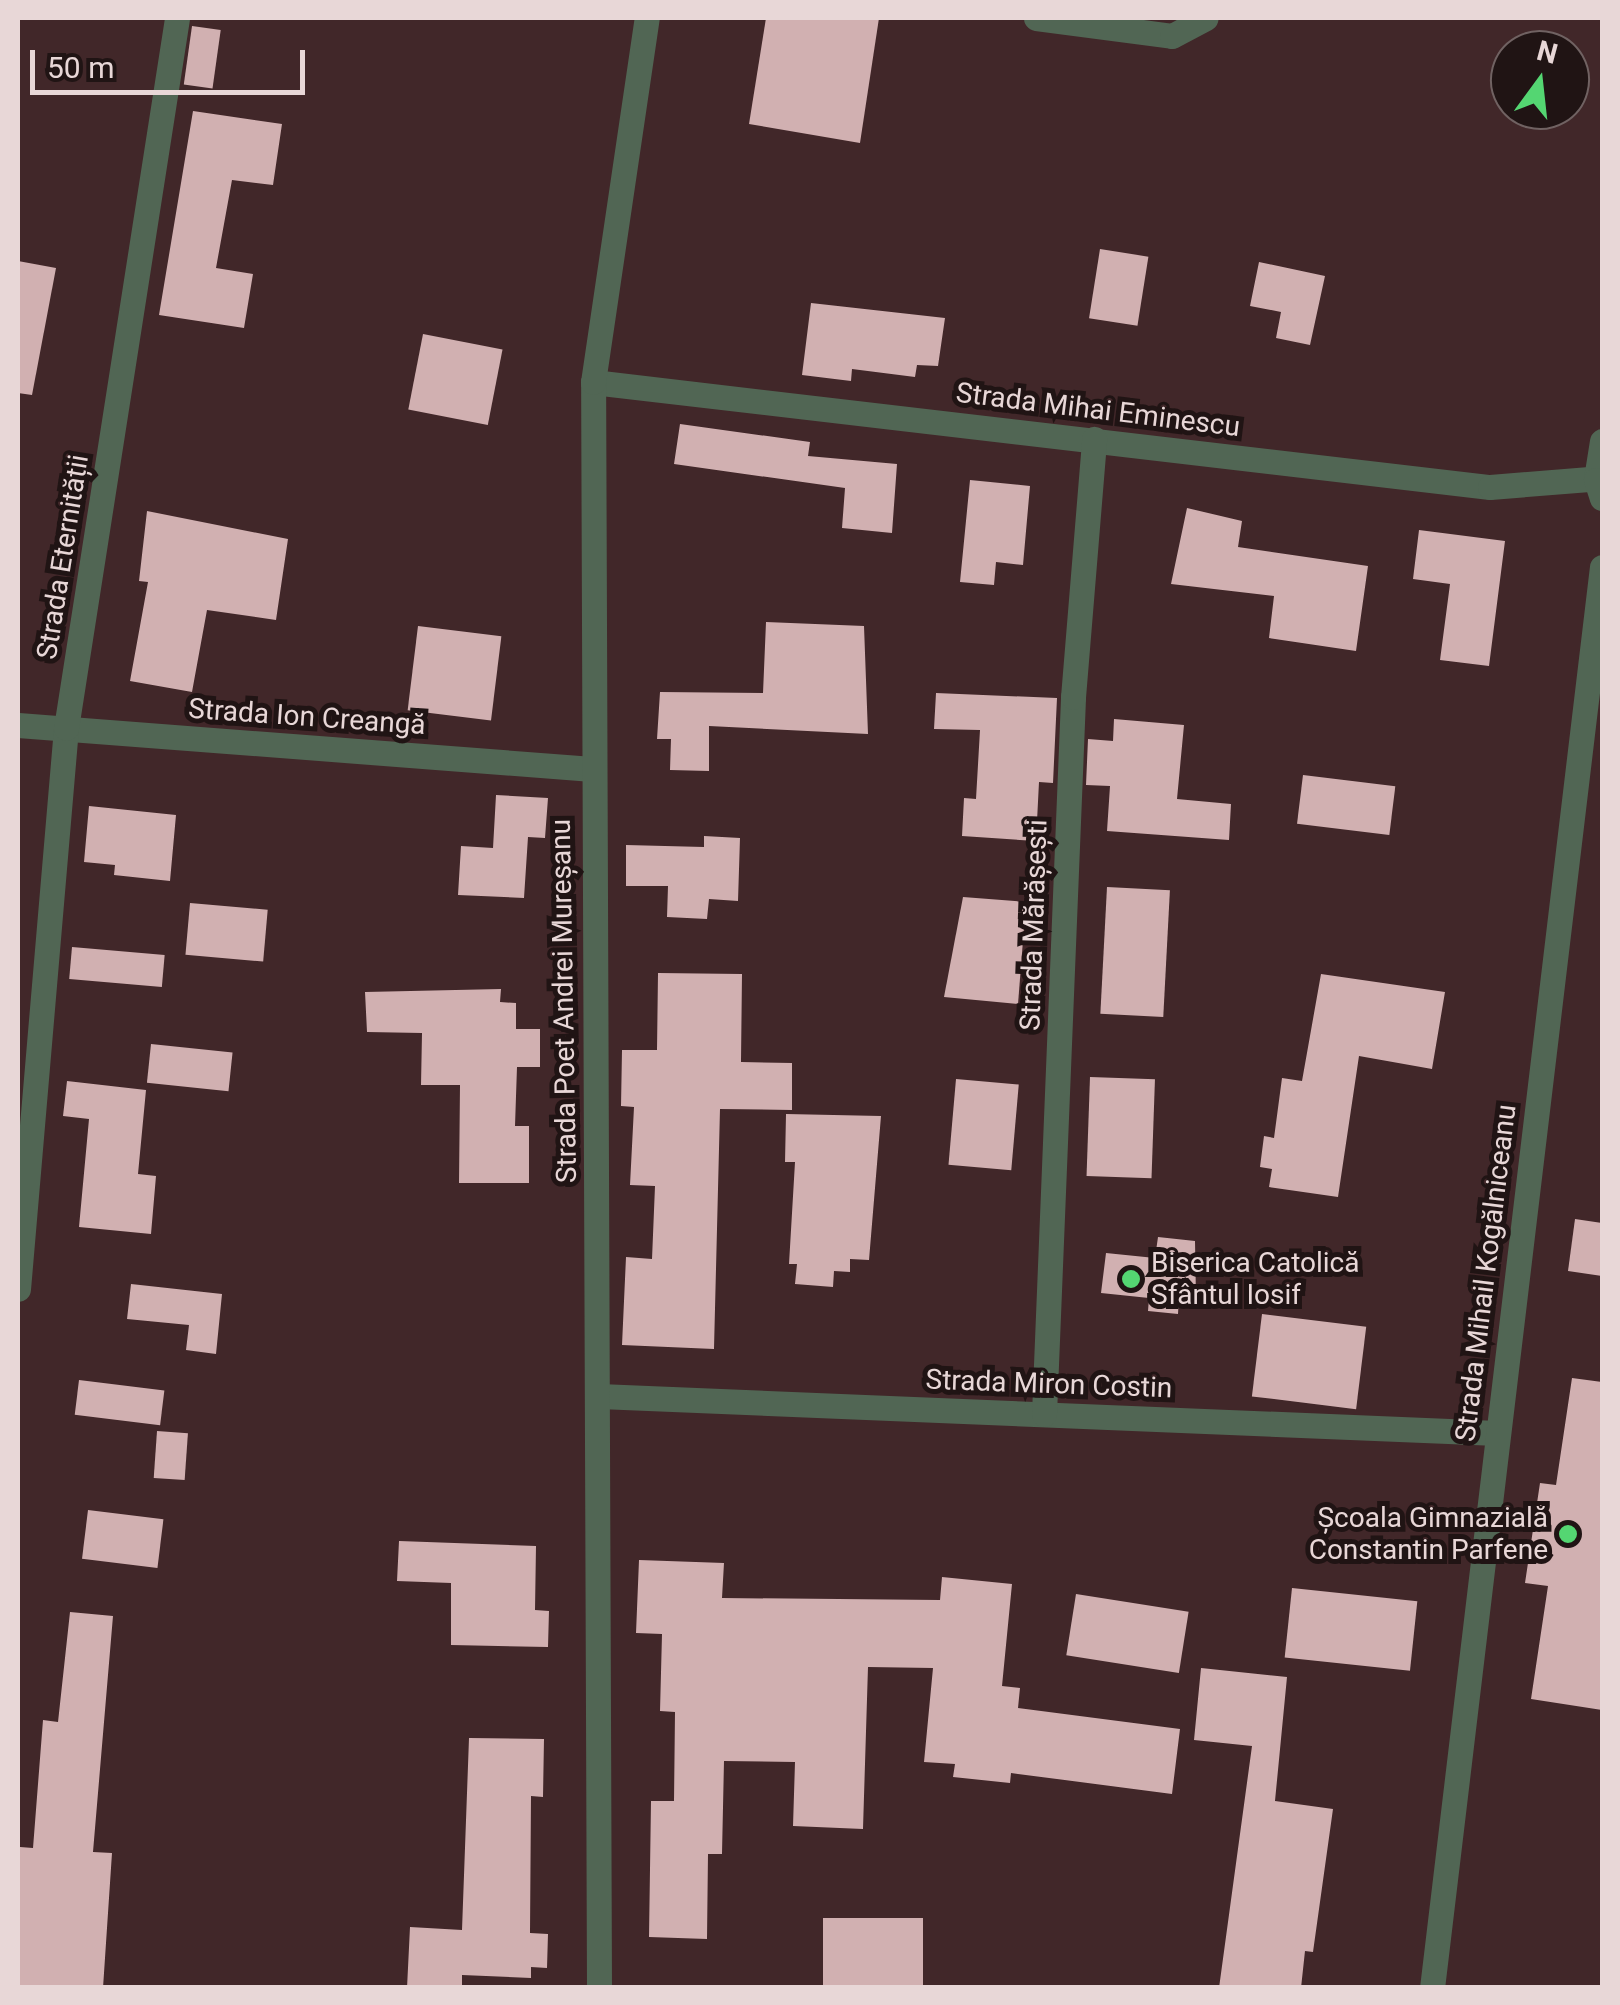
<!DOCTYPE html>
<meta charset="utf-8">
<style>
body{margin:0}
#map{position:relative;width:1620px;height:2005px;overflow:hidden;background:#412729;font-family:Roboto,sans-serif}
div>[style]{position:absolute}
.building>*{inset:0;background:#d1b0b1;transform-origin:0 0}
.minor>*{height:25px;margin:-12.5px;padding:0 12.5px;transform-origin:12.5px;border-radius:12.5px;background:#516654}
.dots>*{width:28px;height:28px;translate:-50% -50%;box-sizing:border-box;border:5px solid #201414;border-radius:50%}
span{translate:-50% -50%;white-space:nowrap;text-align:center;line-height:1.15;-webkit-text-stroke:10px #201414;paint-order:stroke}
.street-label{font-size:28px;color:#e8d7d7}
.poi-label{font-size:28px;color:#e8d7d7}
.left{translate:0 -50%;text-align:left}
.right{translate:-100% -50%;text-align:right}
.frame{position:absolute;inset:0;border:20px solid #e8d7d7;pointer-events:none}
.north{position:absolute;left:1490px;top:30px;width:100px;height:100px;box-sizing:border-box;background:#201414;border:2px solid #706262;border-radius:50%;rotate:15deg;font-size:28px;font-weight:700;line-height:40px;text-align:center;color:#e8d7d7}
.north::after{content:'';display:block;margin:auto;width:35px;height:45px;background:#54d672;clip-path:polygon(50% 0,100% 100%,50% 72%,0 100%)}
.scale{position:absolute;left:30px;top:50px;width:275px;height:45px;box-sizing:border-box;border:5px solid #e8d7d7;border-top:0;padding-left:12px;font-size:30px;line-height:35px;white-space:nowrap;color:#e8d7d7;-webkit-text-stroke:8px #201414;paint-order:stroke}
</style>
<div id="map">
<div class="building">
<div style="clip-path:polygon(766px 18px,879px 18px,860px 143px,749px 124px)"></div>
<div style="left:192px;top:26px;width:29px;height:59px;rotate:8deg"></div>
<div style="clip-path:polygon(193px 111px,282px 124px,273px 185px,232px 180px,216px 268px,253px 274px,244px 328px,159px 315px)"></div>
<div style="left:1100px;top:249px;width:49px;height:70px;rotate:9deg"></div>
<div style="clip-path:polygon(18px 261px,56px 268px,32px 395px,18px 393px)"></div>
<div style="clip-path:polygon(1259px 262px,1325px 276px,1310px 345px,1276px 338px,1281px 312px,1250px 306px)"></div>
<div style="clip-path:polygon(811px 303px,945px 318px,938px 366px,917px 365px,915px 377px,852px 369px,851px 381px,802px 375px)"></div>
<div style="left:423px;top:334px;width:81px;height:77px;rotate:11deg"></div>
<div style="clip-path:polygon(680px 424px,810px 442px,808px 456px,897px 464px,892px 533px,842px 528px,845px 488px,674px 464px)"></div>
<div style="clip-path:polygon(970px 480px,1030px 486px,1023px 565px,996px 562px,994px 585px,960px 582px)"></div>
<div style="clip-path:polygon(1187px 508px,1242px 521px,1238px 547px,1368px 566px,1356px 651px,1269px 638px,1274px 596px,1171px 584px)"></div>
<div style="clip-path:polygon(147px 511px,288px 539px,276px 620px,207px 610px,192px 692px,130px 681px,148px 582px,139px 581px)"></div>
<div style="clip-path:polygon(1419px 530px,1505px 541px,1489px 666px,1440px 660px,1450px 584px,1413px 579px)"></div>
<div style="clip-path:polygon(766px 622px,864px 626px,868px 734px,709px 726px,709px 771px,670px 770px,671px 739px,657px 739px,660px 692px,763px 693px)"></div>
<div style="left:418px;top:626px;width:84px;height:85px;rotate:7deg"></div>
<div style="clip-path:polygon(936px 693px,1057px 698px,1053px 783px,1039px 782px,1036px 841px,962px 836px,964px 798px,976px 799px,980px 730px,934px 729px)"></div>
<div style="clip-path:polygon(1114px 719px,1184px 725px,1177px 799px,1231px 804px,1229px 840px,1107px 831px,1110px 786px,1086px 785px,1088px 739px,1113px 741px)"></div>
<div style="left:1303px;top:775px;width:93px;height:49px;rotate:7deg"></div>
<div style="clip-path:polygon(496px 795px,548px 798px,545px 838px,528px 837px,524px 898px,458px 895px,461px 846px,493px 848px)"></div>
<div style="clip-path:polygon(89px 806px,176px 815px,170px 881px,114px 875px,115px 865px,84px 862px)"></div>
<div style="clip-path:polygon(704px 836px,740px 838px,738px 901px,709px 899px,707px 919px,667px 917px,668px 886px,626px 886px,626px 845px,704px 847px)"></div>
<div style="left:1107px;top:887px;width:63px;height:127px;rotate:3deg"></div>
<div style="clip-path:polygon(963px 897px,1026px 902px,1018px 1004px,944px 997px)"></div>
<div style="left:190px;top:903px;width:78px;height:52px;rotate:5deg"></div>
<div style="left:72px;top:947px;width:93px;height:32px;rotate:5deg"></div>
<div style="clip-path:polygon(658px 973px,742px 974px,741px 1062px,792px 1063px,792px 1110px,720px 1109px,714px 1349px,622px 1345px,626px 1257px,652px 1259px,655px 1186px,630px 1185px,634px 1107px,621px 1106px,622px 1050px,657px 1050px)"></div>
<div style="clip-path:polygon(1321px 974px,1445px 992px,1432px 1069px,1359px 1056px,1338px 1197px,1269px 1187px,1272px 1169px,1260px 1167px,1264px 1136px,1274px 1138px,1282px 1078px,1302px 1081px)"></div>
<div style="clip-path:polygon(501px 989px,500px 1002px,516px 1003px,516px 1029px,540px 1029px,540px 1067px,517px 1067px,515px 1126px,529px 1126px,529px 1183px,459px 1183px,460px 1085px,421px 1085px,422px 1033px,367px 1032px,365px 992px)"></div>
<div style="left:151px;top:1044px;width:82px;height:39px;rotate:6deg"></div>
<div style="left:1090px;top:1077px;width:65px;height:99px;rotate:2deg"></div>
<div style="left:956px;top:1079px;width:63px;height:86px;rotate:5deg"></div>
<div style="clip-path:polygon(67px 1081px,146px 1090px,138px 1174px,156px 1176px,151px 1234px,79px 1227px,89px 1119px,63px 1116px)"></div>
<div style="clip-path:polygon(786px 1114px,881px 1116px,869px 1260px,850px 1259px,850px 1272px,834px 1271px,833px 1287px,795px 1284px,797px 1264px,789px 1264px,795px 1162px,785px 1162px)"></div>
<div style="clip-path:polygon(1575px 1219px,1602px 1223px,1602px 1276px,1568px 1271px)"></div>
<div style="clip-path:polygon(1158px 1237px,1195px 1241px,1196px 1298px,1179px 1297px,1178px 1314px,1148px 1311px,1149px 1298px,1101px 1293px,1106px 1253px,1155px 1258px)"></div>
<div style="clip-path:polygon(131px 1284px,222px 1294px,216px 1354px,186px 1350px,189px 1325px,127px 1319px)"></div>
<div style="left:1262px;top:1314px;width:105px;height:83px;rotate:7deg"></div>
<div style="clip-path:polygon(1572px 1378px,1602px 1382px,1602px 1710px,1531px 1699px,1548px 1586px,1525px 1583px,1540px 1483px,1556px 1485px)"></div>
<div style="left:79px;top:1380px;width:86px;height:35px;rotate:7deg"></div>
<div style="left:157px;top:1431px;width:31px;height:47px;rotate:4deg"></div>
<div style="left:88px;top:1510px;width:76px;height:49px;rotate:7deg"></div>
<div style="clip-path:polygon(399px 1541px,536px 1546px,535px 1610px,549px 1611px,548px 1647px,451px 1645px,451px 1583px,397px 1581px)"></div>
<div style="clip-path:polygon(639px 1560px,724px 1563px,722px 1598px,940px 1600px,942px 1577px,1012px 1584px,1002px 1686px,1020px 1688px,1018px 1708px,1180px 1729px,1172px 1794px,1011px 1773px,1010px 1783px,953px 1777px,955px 1764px,924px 1762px,933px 1668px,868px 1667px,863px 1829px,793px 1826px,795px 1762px,724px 1761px,722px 1854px,708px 1854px,707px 1939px,649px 1937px,651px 1801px,674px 1801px,675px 1712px,660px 1711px,662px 1634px,636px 1633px)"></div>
<div style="left:1292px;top:1588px;width:126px;height:70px;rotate:6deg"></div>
<div style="left:1076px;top:1594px;width:114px;height:62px;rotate:9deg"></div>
<div style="clip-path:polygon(70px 1612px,113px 1616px,93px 1852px,112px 1853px,103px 1988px,18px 1988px,20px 1847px,33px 1848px,43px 1720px,58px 1722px)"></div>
<div style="clip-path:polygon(1201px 1668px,1287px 1677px,1275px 1801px,1333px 1809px,1313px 1952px,1305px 1951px,1301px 1988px,1219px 1988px,1252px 1746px,1194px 1740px)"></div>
<div style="clip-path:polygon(469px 1738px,544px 1739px,543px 1797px,531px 1796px,530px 1933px,548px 1934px,547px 1968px,531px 1967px,531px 1978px,462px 1975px,462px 1988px,407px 1988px,410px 1927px,462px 1930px)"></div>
<div style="left:823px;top:1918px;width:100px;height:70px"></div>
</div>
<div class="minor">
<div style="left:1036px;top:18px;width:137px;rotate:7.5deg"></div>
<div style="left:1172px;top:36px;width:38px;rotate:-28deg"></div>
<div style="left:593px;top:382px;width:903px;rotate:6.68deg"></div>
<div style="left:1490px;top:487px;width:112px;rotate:-4.6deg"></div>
<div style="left:1602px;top:441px;width:39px;rotate:99deg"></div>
<div style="left:1596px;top:480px;width:19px;rotate:72deg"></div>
<div style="left:18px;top:725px;width:576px;rotate:4.38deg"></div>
<div style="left:18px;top:1289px;width:563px;rotate:-85.11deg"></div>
<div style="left:66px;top:728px;width:719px;rotate:-81.11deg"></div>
<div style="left:599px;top:1396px;width:899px;rotate:2.36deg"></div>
<div style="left:1044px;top:1414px;width:718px;rotate:-87.68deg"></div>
<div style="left:1073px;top:697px;width:259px;rotate:-85.3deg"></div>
<div style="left:599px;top:1988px;width:1606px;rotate:-90.21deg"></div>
<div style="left:593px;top:382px;width:368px;rotate:-81.6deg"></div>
<div style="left:1432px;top:1988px;width:1431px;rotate:-83.18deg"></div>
</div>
<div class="dots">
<div style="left:1131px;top:1279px;background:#54d672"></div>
<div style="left:1568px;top:1534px;background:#54d672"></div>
</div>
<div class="street-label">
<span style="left:1098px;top:410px;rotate:7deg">Strada Mihai Eminescu</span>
<span style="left:63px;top:557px;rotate:-81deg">Strada Eternității</span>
<span style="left:307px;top:717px;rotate:4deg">Strada Ion Creangă</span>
<span style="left:1034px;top:925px;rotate:-88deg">Strada Mărășești</span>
<span style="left:564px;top:1001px;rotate:-91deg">Strada Poet Andrei Mureșanu</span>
<span style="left:1486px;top:1273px;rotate:-83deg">Strada Mihail Kogălniceanu</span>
<span style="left:1049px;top:1384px;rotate:2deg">Strada Miron Costin</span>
</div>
<div class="poi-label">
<span class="left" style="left:1151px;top:1279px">Biserica Catolică<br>Sfântul Iosif</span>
<span class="right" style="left:1548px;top:1534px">Școala Gimnazială<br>Constantin Parfene</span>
</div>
<div class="frame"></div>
<div class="north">N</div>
<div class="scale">50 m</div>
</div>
